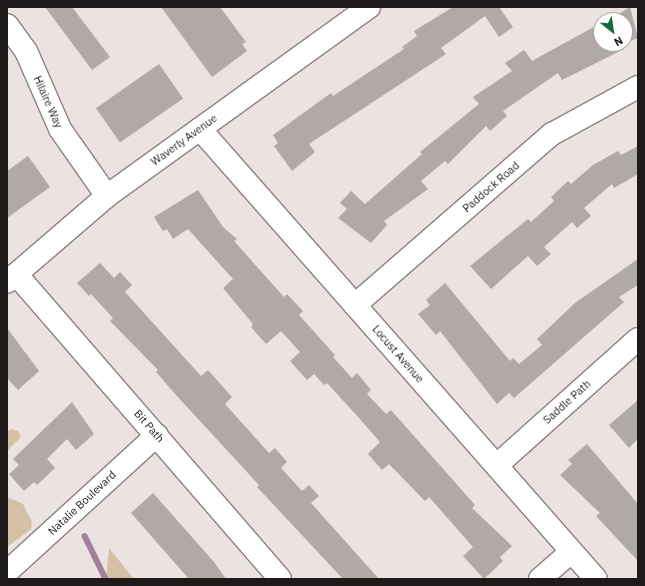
<!DOCTYPE html>
<style>
body{margin:0}
#map{position:relative;width:645px;height:586px;overflow:hidden;background:#ebe2e1;font-family:"IBM Plex Sans",sans-serif}
div>[style]{position:absolute}
.green>*{inset:0;background:#d4c1a5}
.stream>*{height:5.5px;margin:-2.75px;padding:0 2.75px;transform-origin:2.75px;border-radius:2.75px;background:#a28099}
.building>*{inset:0;background:#b1a9a5;transform-origin:0 0}
.roads{filter:drop-shadow(1px 0 #8c8382) drop-shadow(-1px 0 #8c8382) drop-shadow(0 1px #8c8382) drop-shadow(0 -1px #8c8382)}
.minor>*{height:22px;margin:-11px;padding:0 11px;transform-origin:11px;border-radius:11px;background:#fff}
span{translate:-50% -50%;white-space:nowrap;text-align:center;line-height:1.15;-webkit-text-stroke:3px #fff;paint-order:stroke}
.street-label{font-size:11px;color:#1d1a19}
.frame{position:absolute;inset:0;border:8px solid #1d1a19;pointer-events:none}
.north{position:absolute;left:593px;top:12px;width:40px;height:40px;box-sizing:border-box;background:#fff;border:1px solid #a5a3a3;border-radius:50%;rotate:150deg;font-size:11px;font-weight:700;line-height:16px;text-align:center;color:#1d1a19}
.north::after{content:'';display:block;margin:auto;width:14px;height:18px;background:#16693b;clip-path:polygon(50% 0,100% 100%,50% 72%,0 100%)}
</style>
<div id="map">
<div class="green">
<div style="clip-path:polygon(11px 429px,18px 431px,21px 437px,7px 451px,7px 431px)"></div>
<div style="clip-path:polygon(7px 497px,23px 504px,32px 522px,31px 529px,7px 547px)"></div>
<div style="clip-path:polygon(109px 548px,134px 579px,106px 579px)"></div>
</div>
<div class="stream">
<div style="left:85px;top:536px;width:48px;rotate:64deg"></div>
</div>
<div class="building">
<div style="clip-path:polygon(45px 7px,72px 7px,110px 57px,92px 70px)"></div>
<div style="clip-path:polygon(161px 7px,220px 7px,246px 42px,242px 44px,247px 51px,212px 77px)"></div>
<div style="clip-path:polygon(453px 7px,499px 7px,513px 27px,499px 37px,485px 16px,441px 48px,446px 54px,309px 144px,315px 152px,292px 171px,274px 146px,278px 143px,273px 135px,331px 93px,333px 96px,404px 49px,402px 47px,417px 36px,414px 31px)"></div>
<div style="clip-path:polygon(630px 7px,638px 38px,625px 43px,625px 20px,609px 20px)"></div>
<div style="clip-path:polygon(601px 23px,601px 44px,622px 44px,624px 49px,562px 80px,558px 73px,503px 111px,507px 116px,490px 131px,486px 126px,448px 164px,445px 161px,421px 181px,428px 189px,384px 221px,387px 225px,371px 243px,338px 218px,347px 209px,340px 203px,351px 191px,365px 204px,422px 154px,420px 152px,479px 104px,473px 97px,512px 71px,505px 63px,524px 50px,532px 61px)"></div>
<div style="left:159px;top:64px;width:42px;height:77px;rotate:55deg"></div>
<div style="clip-path:polygon(638px 146px,638px 174px,614px 188px,612px 184px,584px 208px,591px 216px,577px 228px,572px 222px,544px 247px,551px 254px,537px 266px,528px 256px,491px 289px,470px 266px,528px 219px,531px 222px,554px 201px,551px 197px,568px 181px,571px 184px,593px 165px,618px 151px,621px 155px)"></div>
<div style="clip-path:polygon(28px 156px,50px 187px,7px 218px,7px 171px)"></div>
<div style="clip-path:polygon(198px 190px,223px 227px,237px 239px,234px 241px,284px 297px,287px 294px,303px 311px,299px 315px,335px 355px,333px 357px,352px 378px,357px 373px,371px 390px,367px 394px,386px 414px,391px 410px,475px 505px,472px 508px,512px 546px,500px 557px,503px 561px,484px 579px,463px 556px,473px 547px,429px 497px,425px 501px,389px 464px,382px 470px,368px 454px,380px 442px,360px 419px,327px 383px,324px 385px,314px 374px,307px 380px,290px 361px,300px 352px,281px 331px,266px 344px,251px 327px,253px 324px,223px 288px,233px 279px,188px 229px,173px 239px,167px 229px,163px 231px,154px 217px)"></div>
<div style="clip-path:polygon(638px 259px,638px 285px,619px 297px,624px 302px,514px 398px,509px 393px,497px 404px,440px 331px,436px 335px,418px 314px,430px 305px,426px 300px,445px 283px,510px 361px,513px 358px,519px 364px,542px 345px,537px 339px,575px 303px)"></div>
<div style="clip-path:polygon(100px 263px,114px 278px,120px 272px,132px 285px,125px 292px,201px 376px,208px 370px,232px 397px,225px 404px,269px 453px,275px 448px,287px 462px,281px 468px,302px 491px,309px 485px,319px 496px,311px 503px,379px 579px,343px 579px,257px 487px,259px 485px,176px 395px,156px 372px,158px 370px,110px 321px,113px 318px,91px 294px,89px 296px,77px 283px)"></div>
<div style="clip-path:polygon(7px 328px,39px 371px,18px 390px,7px 378px)"></div>
<div style="clip-path:polygon(638px 400px,638px 439px,629px 448px,609px 425px)"></div>
<div style="clip-path:polygon(72px 402px,94px 434px,76px 450px,67px 439px,47px 459px,55px 468px,37px 485px,34px 482px,24px 491px,9px 474px,19px 465px,13px 459px)"></div>
<div style="clip-path:polygon(587px 444px,638px 504px,638px 561px,596px 516px,600px 513px,560px 475px,572px 464px,568px 460px)"></div>
<div style="clip-path:polygon(153px 493px,214px 562px,226px 579px,189px 579px,131px 513px)"></div>
</div>
<div class="roads">
<div class="minor">
<div style="left:7px;top:25px;width:32px;rotate:54deg"></div>
<div style="left:26px;top:51px;width:85px;rotate:66.4deg"></div>
<div style="left:60px;top:129px;width:82px;rotate:55deg"></div>
<div style="left:200px;top:129px;width:599px;rotate:48.65deg"></div>
<div style="left:16px;top:274px;width:403px;rotate:49.1deg"></div>
<div style="left:7px;top:282px;width:132px;rotate:-40.7deg"></div>
<div style="left:107px;top:196px;width:323px;rotate:-35.8deg"></div>
<div style="left:355px;top:305px;width:261px;rotate:-41deg"></div>
<div style="left:552px;top:134px;width:98px;rotate:-28.7deg"></div>
<div style="left:497px;top:465px;width:189px;rotate:-41.8deg"></div>
<div style="left:7px;top:572px;width:203px;rotate:-42.4deg"></div>
<div style="left:540px;top:579px;width:41px;rotate:-41.1deg"></div>
</div>
</div>
<div class="street-label">
<span style="left:48px;top:102px;rotate:66deg">Hilaire Way</span>
<span style="left:184px;top:140px;rotate:-36deg">Waverly Avenue</span>
<span style="left:491px;top:187px;rotate:-41deg">Paddock Road</span>
<span style="left:398px;top:354px;rotate:49deg">Locust Avenue</span>
<span style="left:567px;top:402px;rotate:-42deg">Saddle Path</span>
<span style="left:149px;top:426px;rotate:49deg">Bit Path</span>
<span style="left:82px;top:503px;rotate:-43deg">Natalie Boulevard</span>
</div>
<div class="frame"></div>
<div class="north">N</div>
</div>
